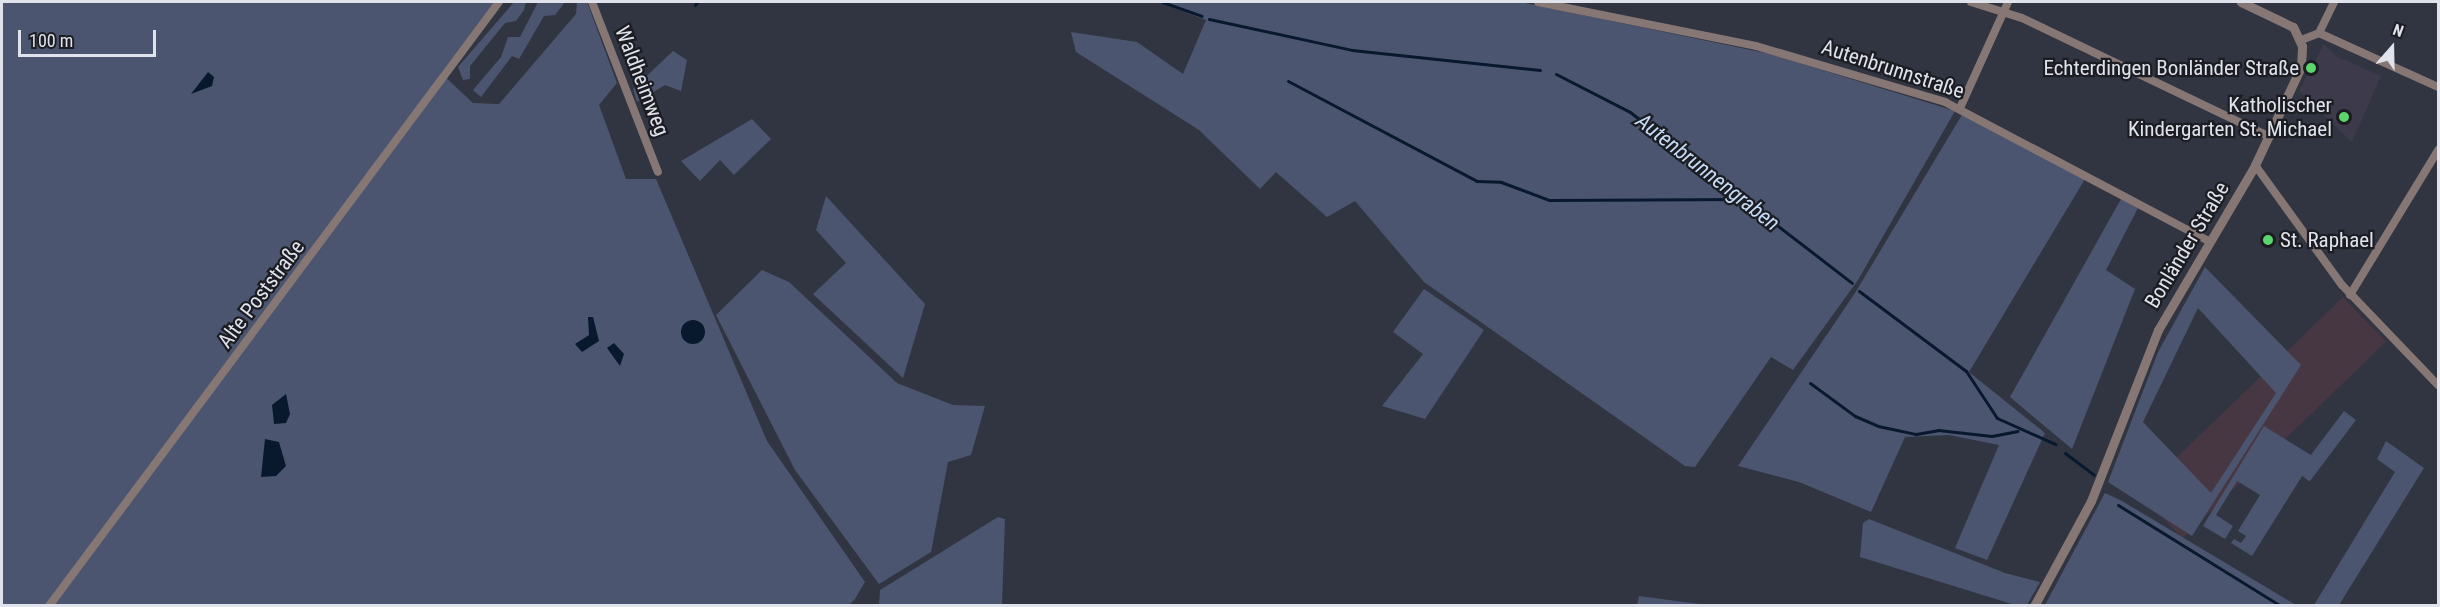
<!DOCTYPE html>
<meta charset="utf-8">
<style>
body{margin:0}
#map{position:relative;width:2440px;height:607px;overflow:hidden;background:#303541;font-family:"Roboto Condensed",sans-serif}
div>[style]{position:absolute}
.industrial>*{inset:0;background:#473743;transform-origin:0 0}
.education>*{inset:0;background:#3d3a4c}
.green>*{inset:0;background:#4c556f;transform-origin:0 0}
.water>*{inset:0;background:#09192d}
.round{border-radius:50%}
.stream>*{height:3px;margin:-1.5px;padding:0 1.5px;transform-origin:1.5px;border-radius:1.5px;background:#09192d}
.minor>*{height:8px;margin:-4px;padding:0 4px;transform-origin:4px;border-radius:4px;background:#867674}
.tertiary>*{height:9px;margin:-4.5px;padding:0 4.5px;transform-origin:4.5px;border-radius:4.5px;background:#867674}
.dots>*{width:16px;height:16px;translate:-50% -50%;box-sizing:border-box;border:3px solid #1b1d22;border-radius:50%}
span{translate:-50% -50%;white-space:nowrap;text-align:center;line-height:1.15;-webkit-text-stroke:4.5px #1b1d22;paint-order:stroke}
.poi-label{font-size:21px;color:#e0e3eb}
.right{translate:-100% -50%;text-align:right}
.left{translate:0 -50%;text-align:left}
.street-label{font-size:21px;color:#e0e3eb}
.water-label{font-size:22px;color:#c6dbf7;font-style:italic}
.frame{position:absolute;inset:0;border:3px solid #e0e3eb;pointer-events:none}
.north{position:absolute;left:2362px;top:18px;width:60px;height:60px;-webkit-text-stroke:4px #1b1d22;paint-order:stroke;rotate:20deg;font-size:16px;font-weight:700;line-height:24px;text-align:center;color:#e0e3eb}
.north::after{content:'';display:block;margin:auto;width:21px;height:27px;background:#e0e3eb;clip-path:polygon(50% 0,100% 100%,50% 72%,0 100%)}
.scale{position:absolute;left:18px;top:30px;width:138px;height:27px;box-sizing:border-box;border:3px solid #e0e3eb;border-top:0;padding-left:8px;font-size:18px;line-height:21px;white-space:nowrap;color:#e0e3eb;-webkit-text-stroke:4px #1b1d22;paint-order:stroke}
</style>
<div id="map">
<div class="industrial">
<div style="left:2343px;top:297px;width:62px;height:283px;rotate:46deg"></div>
</div>
<div class="education">
<div style="clip-path:polygon(2324px 44px,2336px 56px,2381px 76px,2352px 142px,2299px 91px)"></div>
</div>
<div class="green">
<div style="clip-path:polygon(2px 2px,495px 2px,441px 73px,473px 103px,499px 104px,576px 14px,577px 2px,587px 2px,617px 83px,599px 105px,626px 179px,656px 179px,767px 441px,865px 582px,855px 599px,848px 606px,2px 605px)"></div>
<div style="clip-path:polygon(514px 2px,526px 2px,524px 10px,516px 21px,505px 23px,470px 66px,470px 79px,463px 80px,458px 67px)"></div>
<div style="clip-path:polygon(538px 2px,565px 2px,555px 15px,544px 16px,519px 59px,512px 56px,481px 97px,473px 90px,501px 57px,508px 37px,520px 37px)"></div>
<div style="clip-path:polygon(1157px 2px,1520px 2px,1770px 54px,1955px 111px,1858px 280px,1793px 370px,1771px 357px,1695px 467px,1685px 466px,1424px 282px,1355px 201px,1327px 217px,1276px 172px,1260px 189px,1199px 130px,1076px 52px,1071px 32px,1137px 42px,1183px 74px,1206px 20px)"></div>
<div style="clip-path:polygon(673px 51px,687px 60px,681px 91px,665px 85px,637px 102px,633px 89px)"></div>
<div style="clip-path:polygon(1963px 113px,2085px 179px,1969px 372px,2045px 433px,1987px 560px,1955px 548px,1999px 445px,1949px 435px,1905px 437px,1871px 512px,1799px 482px,1738px 466px,1855px 293px)"></div>
<div style="clip-path:polygon(752px 119px,771px 139px,734px 175px,720px 160px,700px 181px,681px 161px)"></div>
<div style="clip-path:polygon(826px 196px,925px 304px,903px 378px,813px 294px,846px 263px,816px 230px)"></div>
<div style="clip-path:polygon(2121px 199px,2138px 208px,2106px 270px,2135px 289px,2072px 449px,2010px 397px)"></div>
<div style="clip-path:polygon(evenodd,2205px 267px,2301px 365px,2192px 536px,2108px 482px,2158px 352px,2205px 267px,2198px 308px,2276px 393px,2211px 493px,2143px 422px,2198px 308px)"></div>
<div style="clip-path:polygon(762px 270px,789px 282px,897px 383px,953px 405px,985px 406px,971px 455px,948px 462px,931px 552px,879px 584px,795px 470px,716px 315px)"></div>
<div style="clip-path:polygon(1424px 289px,1484px 330px,1425px 419px,1382px 406px,1423px 354px,1393px 332px)"></div>
<div style="left:2344px;top:411px;width:15px;height:77px;rotate:37deg"></div>
<div style="clip-path:polygon(2264px 426px,2314px 457px,2252px 556px,2231px 543px,2234px 539px,2241px 543px,2246px 536px,2238px 531px,2260px 495px,2237px 481px,2216px 515px,2233px 526px,2225px 539px,2203px 526px)"></div>
<div style="clip-path:polygon(2386px 441px,2424px 468px,2339px 605px,2314px 605px,2395px 472px,2377px 459px)"></div>
<div style="clip-path:polygon(2105px 493px,2122px 501px,2296px 605px,2045px 605px)"></div>
<div style="clip-path:polygon(998px 517px,1005px 519px,1002px 605px,879px 605px,880px 590px)"></div>
<div style="clip-path:polygon(1869px 519px,2005px 573px,2040px 582px,2027px 605px,2015px 605px,1860px 557px,1863px 523px)"></div>
<div style="clip-path:polygon(1639px 596px,1707px 605px,1637px 605px)"></div>
</div>
<div class="water">
<div style="clip-path:polygon(208px 72px,214px 77px,212px 86px,191px 94px)"></div>
<div style="clip-path:polygon(588px 317px,593px 317px,599px 341px,582px 352px,575px 344px,589px 335px)"></div>
<div class="round" style="left:681px;top:320px;width:24px;height:24px"></div>
<div style="clip-path:polygon(614px 343px,624px 354px,620px 366px,607px 348px)"></div>
<div style="clip-path:polygon(286px 394px,290px 414px,286px 423px,274px 424px,272px 405px)"></div>
<div style="clip-path:polygon(265px 439px,279px 442px,286px 466px,276px 476px,261px 477px)"></div>
</div>
<div class="stream">
<div style="left:1162px;top:2px;width:42px;rotate:19.3deg"></div>
<div style="left:695px;top:5px;width:4px;rotate:-56deg"></div>
<div style="left:1209px;top:19px;width:146px;rotate:12.2deg"></div>
<div style="left:1352px;top:50px;width:189px;rotate:6.1deg"></div>
<div style="left:1556px;top:74px;width:83px;rotate:27.2deg"></div>
<div style="left:1630px;top:112px;width:280px;rotate:37.6deg"></div>
<div style="left:1288px;top:81px;width:214px;rotate:27.9deg"></div>
<div style="left:1477px;top:181px;width:24px;rotate:2deg"></div>
<div style="left:1501px;top:182px;width:51px;rotate:20.6deg"></div>
<div style="left:1549px;top:200px;width:194px;rotate:-0.3deg"></div>
<div style="left:1859px;top:291px;width:134px;rotate:36.8deg"></div>
<div style="left:1966px;top:371px;width:56px;rotate:56.6deg"></div>
<div style="left:1997px;top:418px;width:64px;rotate:24.1deg"></div>
<div style="left:1810px;top:383px;width:56px;rotate:36.3deg"></div>
<div style="left:1855px;top:416px;width:25px;rotate:23deg"></div>
<div style="left:1878px;top:426px;width:39px;rotate:12deg"></div>
<div style="left:1916px;top:434px;width:22px;rotate:-10deg"></div>
<div style="left:1938px;top:430px;width:54px;rotate:6.3deg"></div>
<div style="left:1992px;top:436px;width:26px;rotate:-11deg"></div>
<div style="left:2065px;top:453px;width:36px;rotate:37deg"></div>
<div style="left:2118px;top:505px;width:192px;rotate:31.8deg"></div>
</div>
<div class="minor">
<div style="left:592px;top:2px;width:182px;rotate:68.8deg"></div>
<div style="left:1538px;top:2px;width:222px;rotate:11.4deg"></div>
<div style="left:1756px;top:46px;width:197px;rotate:16.5deg"></div>
<div style="left:1945px;top:102px;width:300px;rotate:27.8deg"></div>
<div style="left:1971px;top:2px;width:53px;rotate:17.4deg"></div>
<div style="left:2022px;top:18px;width:275px;rotate:25.6deg"></div>
<div style="left:2319px;top:33px;width:131px;rotate:24.4deg"></div>
<div style="left:2301px;top:40px;width:19px;rotate:-21deg"></div>
<div style="left:2319px;top:33px;width:34px;rotate:-64deg"></div>
<div style="left:1960px;top:108px;width:116px;rotate:-65.6deg"></div>
<div style="left:2255px;top:165px;width:148px;rotate:54.1deg"></div>
<div style="left:2342px;top:285px;width:139px;rotate:46.2deg"></div>
<div style="left:2350px;top:295px;width:170px;rotate:-58.7deg"></div>
<div style="left:49px;top:606px;width:753px;rotate:-53.31deg"></div>
</div>
<div class="tertiary">
<div style="left:2034px;top:606px;width:119px;rotate:-61.5deg"></div>
<div style="left:2091px;top:501px;width:184px;rotate:-68.6deg"></div>
<div style="left:2158px;top:330px;width:191px;rotate:-59.5deg"></div>
<div style="left:2255px;top:165px;width:108px;rotate:-64.9deg"></div>
<div style="left:2301px;top:67px;width:21px;rotate:-87deg"></div>
<div style="left:2302px;top:46px;width:21px;rotate:-115deg"></div>
<div style="left:2293px;top:27px;width:58px;rotate:-154.3deg"></div>
</div>
<div class="dots">
<div style="left:2311px;top:68px;background:#5dd56d"></div>
<div style="left:2344px;top:117px;background:#5dd56d"></div>
<div style="left:2268px;top:240px;background:#5dd56d"></div>
</div>
<div class="poi-label">
<span class="right" style="left:2299px;top:68px">Echterdingen Bonländer Straße</span>
<span class="right" style="left:2332px;top:117px">Katholischer<br>Kindergarten St. Michael</span>
<span class="left" style="left:2280px;top:240px">St. Raphael</span>
</div>
<div class="street-label">
<span style="left:1893px;top:69px;rotate:18deg">Autenbrunnstraße</span>
<span style="left:642px;top:81px;rotate:69deg">Waldheimweg</span>
<span style="left:2187px;top:245px;rotate:-59deg">Bonländer Straße</span>
<span style="left:261px;top:294px;rotate:-53deg">Alte Poststraße</span>
</div>
<div class="water-label">
<span style="left:1708px;top:172px;rotate:38deg">Autenbrunnengraben</span>
</div>
<div class="frame"></div>
<div class="north">N</div>
<div class="scale">100 m</div>
</div>
